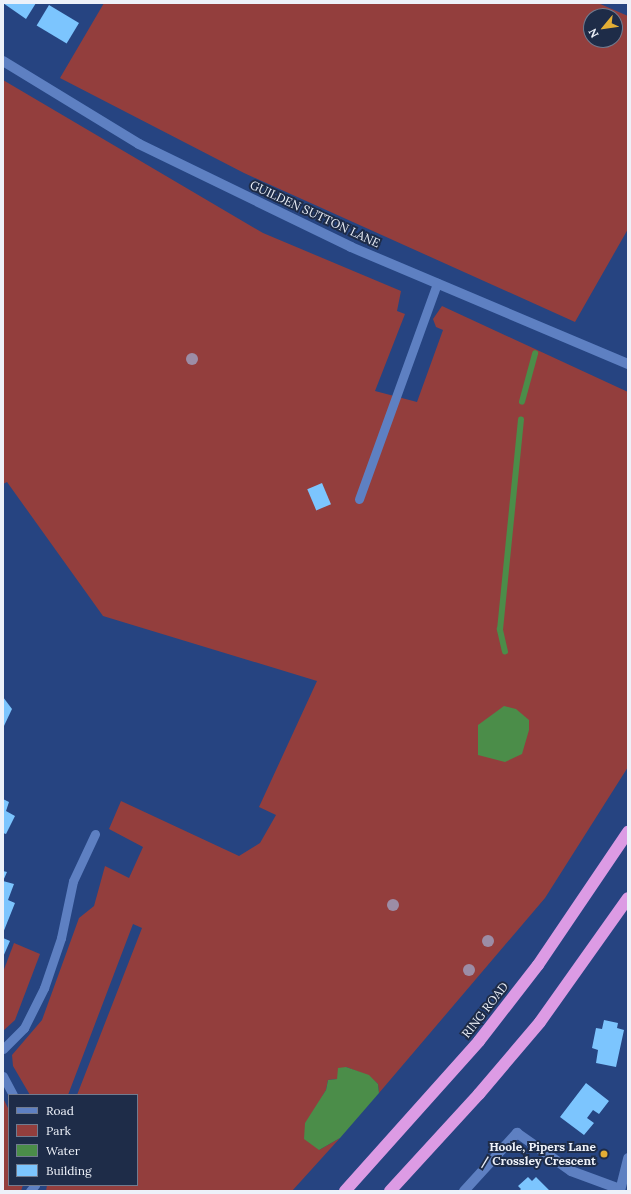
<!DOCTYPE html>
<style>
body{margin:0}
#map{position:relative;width:631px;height:1194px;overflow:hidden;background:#264481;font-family:Lora,serif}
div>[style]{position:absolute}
.green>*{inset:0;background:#933e3d}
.water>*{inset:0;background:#4b8d49}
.stream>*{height:5.5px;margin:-2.75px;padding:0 2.75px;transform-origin:2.75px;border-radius:2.75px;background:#4b8d49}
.building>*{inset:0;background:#7cc5fe;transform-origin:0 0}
.lane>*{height:9px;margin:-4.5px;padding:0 4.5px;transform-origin:4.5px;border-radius:4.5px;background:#5e80c2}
.street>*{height:10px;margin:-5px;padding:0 5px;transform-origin:5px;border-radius:5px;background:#5e80c2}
.secondary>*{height:10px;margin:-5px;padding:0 5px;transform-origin:5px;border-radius:5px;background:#5e80c2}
.highway>*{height:12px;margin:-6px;padding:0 6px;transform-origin:6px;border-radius:6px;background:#dc9be4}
.trees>*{width:12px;height:12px;margin:-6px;border-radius:50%;background:#9c8da6}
.dots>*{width:11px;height:11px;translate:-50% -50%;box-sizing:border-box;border:2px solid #1e2c48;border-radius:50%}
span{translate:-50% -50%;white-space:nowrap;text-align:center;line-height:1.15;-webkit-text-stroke:4px #1e2c48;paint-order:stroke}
.street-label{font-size:12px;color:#edf1f9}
.poi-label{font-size:12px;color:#edf1f9;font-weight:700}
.right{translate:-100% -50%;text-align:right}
.frame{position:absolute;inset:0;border:4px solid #edf1f9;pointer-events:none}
.legend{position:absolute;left:8px;top:1094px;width:130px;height:92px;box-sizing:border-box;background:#1e2c48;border:1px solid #717b8f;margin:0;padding:5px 7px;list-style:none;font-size:12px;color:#edf1f9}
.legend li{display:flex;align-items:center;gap:8px;height:20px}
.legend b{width:20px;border:1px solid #717b8f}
.north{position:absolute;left:583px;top:8px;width:40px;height:40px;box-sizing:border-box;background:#1e2c48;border:1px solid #717b8f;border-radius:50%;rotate:241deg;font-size:11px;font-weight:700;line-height:16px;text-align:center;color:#edf1f9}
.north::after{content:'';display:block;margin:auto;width:14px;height:18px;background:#e3ae35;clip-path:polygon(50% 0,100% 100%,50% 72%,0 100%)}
</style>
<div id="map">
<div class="green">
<div style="clip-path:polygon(evenodd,104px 3px,598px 3px,628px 16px,628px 229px,575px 322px,244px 173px,60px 78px,104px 3px,591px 16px,615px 16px,615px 40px,591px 40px,591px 16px)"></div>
<div style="clip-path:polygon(3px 80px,263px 233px,401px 291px,397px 311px,405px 314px,375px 391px,417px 402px,443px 330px,436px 327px,433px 319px,442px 306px,628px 392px,628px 767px,545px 898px,379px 1093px,378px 1084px,369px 1076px,346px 1067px,337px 1079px,328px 1080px,326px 1090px,315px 1109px,319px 1150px,340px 1138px,292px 1191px,46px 1191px,47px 1185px,137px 1185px,137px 1095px,77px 1095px,142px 928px,133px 924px,68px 1095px,30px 1095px,13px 1066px,12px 1055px,42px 1020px,79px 918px,94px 906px,105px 866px,129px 878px,143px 847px,109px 829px,121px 801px,239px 856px,260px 843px,276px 815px,259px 807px,317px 681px,103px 616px,7px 482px,3px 484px)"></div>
<div style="clip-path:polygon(14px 943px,40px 954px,15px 1020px,3px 1031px,3px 972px)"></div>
<div style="clip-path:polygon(3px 1098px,9px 1110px,9px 1185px,23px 1185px,21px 1191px,3px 1191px)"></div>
</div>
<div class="water">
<div style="clip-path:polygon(504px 706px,516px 709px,529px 720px,529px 730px,522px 754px,505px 762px,478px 755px,478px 725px)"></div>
<div style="clip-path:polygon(346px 1067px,369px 1075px,378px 1084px,379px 1093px,340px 1138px,319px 1150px,304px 1139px,305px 1123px,326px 1090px,328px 1080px,337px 1079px,338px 1068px)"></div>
</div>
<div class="stream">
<div style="left:522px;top:402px;width:50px;rotate:-74.8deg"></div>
<div style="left:505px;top:652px;width:23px;rotate:-103deg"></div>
<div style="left:500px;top:630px;width:211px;rotate:-84.3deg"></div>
</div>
<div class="building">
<div style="clip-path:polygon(3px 3px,36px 3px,26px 19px)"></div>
<div style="left:49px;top:5px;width:35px;height:24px;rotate:31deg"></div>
<div style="left:322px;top:483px;width:23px;height:16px;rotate:67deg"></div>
<div style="clip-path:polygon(3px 697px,12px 709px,3px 728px)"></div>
<div style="clip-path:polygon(3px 799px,9px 802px,6px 811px,15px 816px,6px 834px,3px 833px)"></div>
<div style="clip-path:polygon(3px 871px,7px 872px,3px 881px,14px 884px,8px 900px,15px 903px,3px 933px)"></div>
<div style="clip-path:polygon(3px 938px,10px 941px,3px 957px)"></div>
<div style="clip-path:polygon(604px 1020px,618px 1023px,617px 1028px,624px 1030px,616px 1067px,596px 1063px,598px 1050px,592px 1048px,596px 1028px,602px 1029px)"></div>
<div style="clip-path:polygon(586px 1083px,609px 1101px,599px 1114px,593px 1110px,587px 1118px,594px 1123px,584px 1135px,560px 1117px)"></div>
<div style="clip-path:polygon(528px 1177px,532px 1181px,536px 1177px,550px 1191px,519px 1191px,521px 1189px,518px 1186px)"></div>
</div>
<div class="lane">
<div style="left:359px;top:499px;width:230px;rotate:-70.1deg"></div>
<div style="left:3px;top:1049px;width:30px;rotate:-45deg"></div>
<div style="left:24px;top:1028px;width:45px;rotate:-63.4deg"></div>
<div style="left:44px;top:988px;width:53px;rotate:-71.2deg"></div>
<div style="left:61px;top:938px;width:58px;rotate:-78.1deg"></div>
<div style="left:73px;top:881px;width:52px;rotate:-64.9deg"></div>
<div style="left:3px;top:1076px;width:21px;rotate:62deg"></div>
<div style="left:30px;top:1191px;width:8px;rotate:-50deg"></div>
</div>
<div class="street">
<div style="left:464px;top:1191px;width:79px;rotate:-47.6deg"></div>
<div style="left:517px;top:1133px;width:66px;rotate:35.1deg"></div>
<div style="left:571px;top:1171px;width:52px;rotate:20.2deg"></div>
<div style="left:620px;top:1191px;width:34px;rotate:-76deg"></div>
</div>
<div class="secondary">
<div style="left:3px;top:61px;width:159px;rotate:31.4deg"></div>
<div style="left:139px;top:144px;width:236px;rotate:25.9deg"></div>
<div style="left:351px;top:247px;width:301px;rotate:22.9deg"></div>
</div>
<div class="highway">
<div style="left:345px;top:1191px;width:201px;rotate:-48.2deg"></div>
<div style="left:479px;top:1041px;width:96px;rotate:-52.2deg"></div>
<div style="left:538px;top:965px;width:161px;rotate:-55.9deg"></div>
<div style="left:390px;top:1191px;width:132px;rotate:-47.5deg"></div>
<div style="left:479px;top:1094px;width:94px;rotate:-49.7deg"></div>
<div style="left:540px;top:1022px;width:152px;rotate:-54.6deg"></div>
</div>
<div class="trees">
<div style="left:192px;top:359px"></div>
<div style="left:393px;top:905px"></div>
<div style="left:488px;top:941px"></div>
<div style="left:469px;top:970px"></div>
</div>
<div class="dots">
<div style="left:604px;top:1154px;background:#e3ae35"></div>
</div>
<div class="street-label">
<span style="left:315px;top:214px;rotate:25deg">GUILDEN SUTTON LANE</span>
<span style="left:485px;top:1010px;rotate:-52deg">RING ROAD</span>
</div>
<div class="poi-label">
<span class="right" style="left:596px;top:1154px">Hoole, Pipers Lane<br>/ Crossley Crescent</span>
</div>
<div class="frame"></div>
<ul class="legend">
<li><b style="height:5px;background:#5e80c2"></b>Road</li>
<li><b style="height:11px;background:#933e3d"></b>Park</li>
<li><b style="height:11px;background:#4b8d49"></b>Water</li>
<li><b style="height:11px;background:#7cc5fe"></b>Building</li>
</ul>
<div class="north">N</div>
</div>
